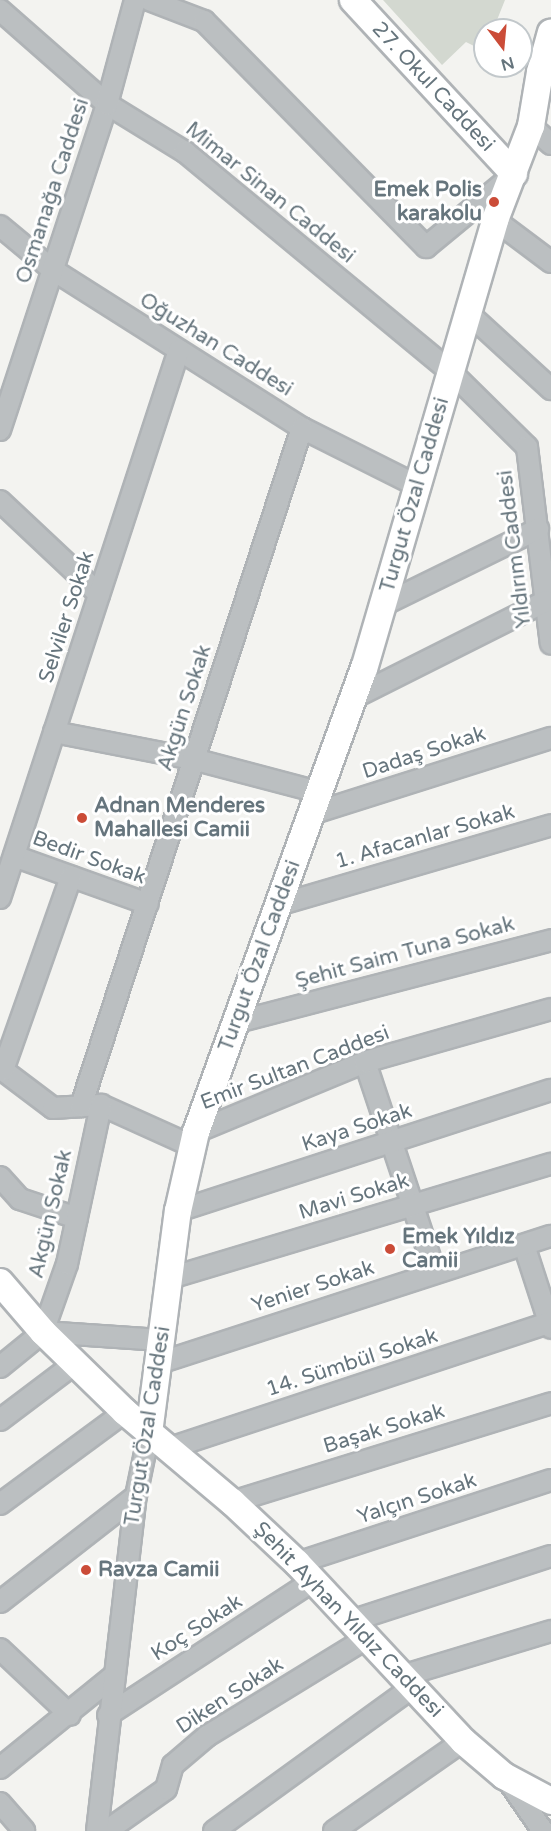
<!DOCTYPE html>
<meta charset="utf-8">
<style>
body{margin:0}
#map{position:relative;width:551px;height:1831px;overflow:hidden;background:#f3f3f0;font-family:"Varela Round",sans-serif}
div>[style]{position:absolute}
.green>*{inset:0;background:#d3d8d0}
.roads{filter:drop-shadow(2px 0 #afb3b6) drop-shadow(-2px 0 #afb3b6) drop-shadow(0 2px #afb3b6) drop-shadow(0 -2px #afb3b6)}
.minor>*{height:20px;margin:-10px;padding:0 10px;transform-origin:10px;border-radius:10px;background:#bbbfc1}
.major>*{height:26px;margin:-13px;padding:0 13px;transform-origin:13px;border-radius:13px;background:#fff}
.dots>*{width:16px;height:16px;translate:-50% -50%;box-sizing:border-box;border:3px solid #fff;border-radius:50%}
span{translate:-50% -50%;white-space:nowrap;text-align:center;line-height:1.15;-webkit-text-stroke:6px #fff;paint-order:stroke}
.street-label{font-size:21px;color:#66757d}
.poi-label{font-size:21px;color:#66757d;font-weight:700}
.right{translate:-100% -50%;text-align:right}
.left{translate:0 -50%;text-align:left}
.north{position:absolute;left:473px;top:18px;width:60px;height:60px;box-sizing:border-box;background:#fff;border:2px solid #c2c8cb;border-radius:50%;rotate:164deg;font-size:16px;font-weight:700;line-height:24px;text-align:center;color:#66757d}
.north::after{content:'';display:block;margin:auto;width:21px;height:27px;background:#cb4c38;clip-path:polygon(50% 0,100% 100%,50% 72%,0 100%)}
</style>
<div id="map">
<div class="green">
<div style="clip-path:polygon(383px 0,505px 0,493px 30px,485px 30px,484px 51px,466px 42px,442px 65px)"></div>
</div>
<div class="roads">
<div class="minor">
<div style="left:149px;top:0;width:59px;rotate:20.9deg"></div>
<div style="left:204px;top:21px;width:317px;rotate:45.5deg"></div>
<div style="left:426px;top:247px;width:112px;rotate:-39.5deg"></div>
<div style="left:0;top:10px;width:142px;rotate:41.3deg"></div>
<div style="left:107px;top:104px;width:92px;rotate:31.6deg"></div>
<div style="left:185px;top:152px;width:345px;rotate:39.6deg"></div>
<div style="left:451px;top:372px;width:107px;rotate:44.6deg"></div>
<div style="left:527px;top:447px;width:198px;rotate:83.1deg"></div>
<div style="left:531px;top:126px;width:27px;rotate:42deg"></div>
<div style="left:495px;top:220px;width:70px;rotate:36.9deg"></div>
<div style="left:0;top:226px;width:69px;rotate:39.7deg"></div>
<div style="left:53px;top:270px;width:295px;rotate:32.4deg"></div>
<div style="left:302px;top:428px;width:130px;rotate:26.6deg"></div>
<div style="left:468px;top:313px;width:113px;rotate:42.5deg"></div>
<div style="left:0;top:430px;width:343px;rotate:-71.8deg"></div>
<div style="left:107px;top:104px;width:108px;rotate:-74.9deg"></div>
<div style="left:0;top:501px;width:136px;rotate:43.2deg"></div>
<div style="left:383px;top:605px;width:173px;rotate:-26.1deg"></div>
<div style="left:353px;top:698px;width:216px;rotate:-26.7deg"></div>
<div style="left:54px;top:732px;width:142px;rotate:11deg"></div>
<div style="left:193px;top:759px;width:129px;rotate:14.8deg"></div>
<div style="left:311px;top:814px;width:252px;rotate:-17.6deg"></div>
<div style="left:14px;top:856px;width:142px;rotate:19.7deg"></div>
<div style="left:0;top:898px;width:576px;rotate:-71.91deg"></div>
<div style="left:278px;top:905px;width:284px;rotate:-16.3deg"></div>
<div style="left:237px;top:1022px;width:325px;rotate:-14.6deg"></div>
<div style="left:365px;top:1062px;width:222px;rotate:71.6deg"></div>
<div style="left:0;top:1068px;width:66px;rotate:37deg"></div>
<div style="left:53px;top:1108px;width:48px;rotate:-3.6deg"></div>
<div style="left:101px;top:1105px;width:100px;rotate:24.3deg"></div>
<div style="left:3px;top:1070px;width:205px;rotate:-70.6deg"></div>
<div style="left:81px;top:1106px;width:713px;rotate:-71.95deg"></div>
<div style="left:196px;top:1132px;width:183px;rotate:-22.5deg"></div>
<div style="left:365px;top:1062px;width:193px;rotate:-15.9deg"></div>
<div style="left:0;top:1177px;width:30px;rotate:48deg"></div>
<div style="left:20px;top:1199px;width:60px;rotate:18.4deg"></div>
<div style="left:178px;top:1211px;width:392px;rotate:-18deg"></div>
<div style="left:524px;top:1245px;width:87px;rotate:72deg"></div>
<div style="left:170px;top:1278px;width:398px;rotate:-16.7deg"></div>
<div style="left:43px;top:1332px;width:118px;rotate:3.9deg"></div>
<div style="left:159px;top:1363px;width:412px;rotate:-18deg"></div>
<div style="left:0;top:1367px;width:55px;rotate:-39.1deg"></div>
<div style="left:43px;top:1332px;width:72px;rotate:-70.6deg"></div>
<div style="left:67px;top:1264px;width:163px;rotate:-77.9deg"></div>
<div style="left:0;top:1420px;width:93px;rotate:-37.1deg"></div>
<div style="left:167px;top:1449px;width:404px;rotate:-18.3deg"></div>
<div style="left:232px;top:1502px;width:334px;rotate:-17.2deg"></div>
<div style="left:0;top:1504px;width:155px;rotate:-36.4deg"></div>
<div style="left:297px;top:1563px;width:267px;rotate:-18.1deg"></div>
<div style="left:0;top:1602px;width:172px;rotate:-37.9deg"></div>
<div style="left:351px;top:1621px;width:210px;rotate:-18deg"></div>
<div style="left:0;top:1649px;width:96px;rotate:43.3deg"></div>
<div style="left:402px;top:1676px;width:156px;rotate:-16.8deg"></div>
<div style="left:108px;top:1715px;width:245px;rotate:-33.2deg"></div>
<div style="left:0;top:1768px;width:148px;rotate:-39deg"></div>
<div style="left:507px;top:1779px;width:63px;rotate:55.3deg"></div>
<div style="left:0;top:1803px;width:37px;rotate:49deg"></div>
<div style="left:108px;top:1830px;width:71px;rotate:-35.3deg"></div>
<div style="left:166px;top:1789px;width:25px;rotate:-74deg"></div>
<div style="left:173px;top:1765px;width:45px;rotate:-40.5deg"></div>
<div style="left:207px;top:1736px;width:188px;rotate:-31.5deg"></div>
<div style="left:97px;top:1831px;width:337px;rotate:-83.4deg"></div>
<div style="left:136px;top:1496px;width:64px;rotate:-78.3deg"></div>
<div style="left:214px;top:1831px;width:247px;rotate:-35.9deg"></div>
<div style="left:334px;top:1831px;width:157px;rotate:-34.9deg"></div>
</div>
<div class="major">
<div style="left:353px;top:0;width:237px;rotate:47.2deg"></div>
<div style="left:0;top:1282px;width:66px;rotate:49.3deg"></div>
<div style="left:43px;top:1332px;width:115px;rotate:44.3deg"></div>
<div style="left:125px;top:1412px;width:140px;rotate:40.1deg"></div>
<div style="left:232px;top:1502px;width:89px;rotate:43.2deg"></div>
<div style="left:297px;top:1563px;width:243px;rotate:47deg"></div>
<div style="left:463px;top:1741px;width:54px;rotate:40.5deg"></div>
<div style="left:504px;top:1776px;width:53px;rotate:28deg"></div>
<div style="left:149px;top:1433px;width:224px;rotate:-82.6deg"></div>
<div style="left:178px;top:1211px;width:81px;rotate:-77.2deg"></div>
<div style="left:196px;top:1132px;width:493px;rotate:-70.1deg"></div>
<div style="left:364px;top:669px;width:468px;rotate:-73.7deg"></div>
<div style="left:495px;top:220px;width:101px;rotate:-69deg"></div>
<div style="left:531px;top:126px;width:55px;rotate:-80.5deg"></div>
<div style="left:540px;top:72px;width:41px;rotate:-74.6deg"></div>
</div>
</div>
<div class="dots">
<div style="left:494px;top:202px;background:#cb4c38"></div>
<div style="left:82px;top:818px;background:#cb4c38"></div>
<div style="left:390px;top:1249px;background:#cb4c38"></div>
<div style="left:86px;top:1570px;background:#cb4c38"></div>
</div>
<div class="street-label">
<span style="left:433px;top:87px;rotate:47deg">27. Okul Caddesi</span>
<span style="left:53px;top:191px;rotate:-72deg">Osmanağa Caddesi</span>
<span style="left:270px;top:193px;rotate:39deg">Mimar Sinan Caddesi</span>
<span style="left:216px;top:345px;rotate:32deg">Oğuzhan Caddesi</span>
<span style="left:415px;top:495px;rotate:-74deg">Turgut Özal Caddesi</span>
<span style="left:515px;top:549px;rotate:-97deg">Yıldırım Caddesi</span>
<span style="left:67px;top:617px;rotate:-72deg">Selviler Sokak</span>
<span style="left:185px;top:708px;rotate:-72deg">Akgün Sokak</span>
<span style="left:424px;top:753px;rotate:-18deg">Dadaş Sokak</span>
<span style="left:425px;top:837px;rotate:-16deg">1. Afacanlar Sokak</span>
<span style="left:89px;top:858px;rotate:20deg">Bedir Sokak</span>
<span style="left:405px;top:953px;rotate:-15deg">Şehit Saim Tuna Sokak</span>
<span style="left:260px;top:956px;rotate:-70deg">Turgut Özal Caddesi</span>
<span style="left:295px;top:1068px;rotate:-21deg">Emir Sultan Caddesi</span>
<span style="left:357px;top:1128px;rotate:-18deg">Kaya Sokak</span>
<span style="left:354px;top:1197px;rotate:-17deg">Mavi Sokak</span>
<span style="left:51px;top:1214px;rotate:-77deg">Akgün Sokak</span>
<span style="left:313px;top:1287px;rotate:-18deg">Yenier Sokak</span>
<span style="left:352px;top:1363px;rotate:-18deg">14. Sümbül Sokak</span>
<span style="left:148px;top:1426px;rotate:-81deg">Turgut Özal Caddesi</span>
<span style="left:384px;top:1429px;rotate:-17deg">Başak Sokak</span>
<span style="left:417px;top:1499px;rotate:-18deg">Yalçın Sokak</span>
<span style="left:348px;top:1620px;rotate:46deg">Şehit Ayhan Yıldız Caddesi</span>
<span style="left:197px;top:1628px;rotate:-33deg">Koç Sokak</span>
<span style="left:230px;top:1696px;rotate:-33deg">Diken Sokak</span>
</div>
<div class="poi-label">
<span class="right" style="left:482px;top:202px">Emek Polis<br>karakolu</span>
<span class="left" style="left:94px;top:818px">Adnan Menderes<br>Mahallesi Camii</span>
<span class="left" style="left:402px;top:1249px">Emek Yıldız<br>Camii</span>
<span class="left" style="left:98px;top:1570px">Ravza Camii</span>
</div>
<div class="north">N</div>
</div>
